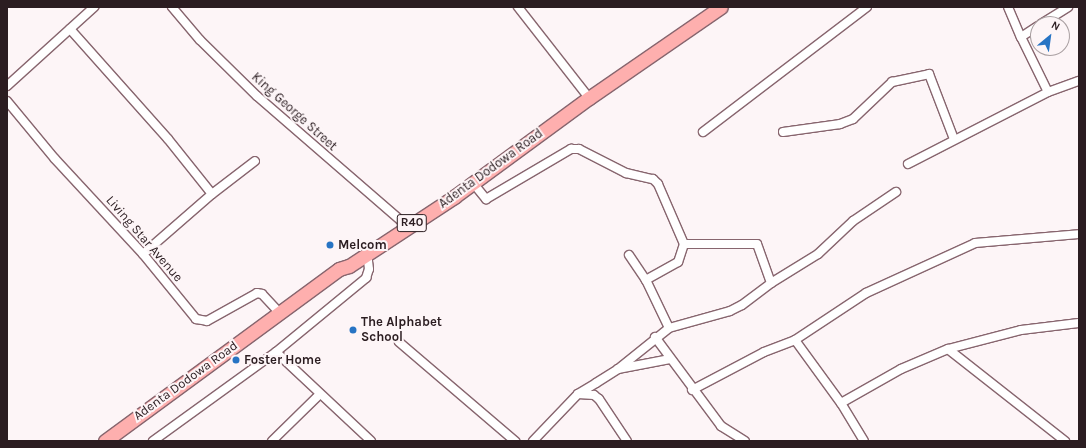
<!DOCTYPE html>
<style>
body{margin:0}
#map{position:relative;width:1086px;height:448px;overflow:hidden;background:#fdf5f7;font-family:Karla,sans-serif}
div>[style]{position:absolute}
.roads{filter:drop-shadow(1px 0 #87656e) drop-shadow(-1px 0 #87656e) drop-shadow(0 1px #87656e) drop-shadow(0 -1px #87656e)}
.minor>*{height:8px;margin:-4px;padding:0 4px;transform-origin:4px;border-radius:4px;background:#fff}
.primary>*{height:13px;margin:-6.5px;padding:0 6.5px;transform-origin:6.5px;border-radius:6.5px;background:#feafae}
.dots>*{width:11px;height:11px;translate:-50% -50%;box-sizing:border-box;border:2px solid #fdf5f7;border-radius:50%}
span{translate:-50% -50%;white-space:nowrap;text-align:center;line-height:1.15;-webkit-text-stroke:4px #fdf5f7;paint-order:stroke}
.shield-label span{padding:1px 3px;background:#fdf5f7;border:1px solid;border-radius:3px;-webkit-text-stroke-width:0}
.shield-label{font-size:12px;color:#2b1d21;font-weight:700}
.street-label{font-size:13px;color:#2b1d21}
.poi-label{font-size:13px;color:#2b1d21;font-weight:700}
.left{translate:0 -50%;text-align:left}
.frame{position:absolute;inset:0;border:8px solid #2b1d21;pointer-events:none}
.north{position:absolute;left:1030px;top:16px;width:40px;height:40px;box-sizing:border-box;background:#fdf5f7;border:1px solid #a99fa1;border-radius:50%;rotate:29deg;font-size:11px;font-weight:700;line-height:16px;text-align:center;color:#2b1d21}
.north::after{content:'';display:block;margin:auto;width:14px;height:18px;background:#2774c4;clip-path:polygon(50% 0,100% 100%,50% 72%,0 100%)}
</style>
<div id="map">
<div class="roads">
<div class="minor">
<div style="left:172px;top:7px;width:43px;rotate:49.7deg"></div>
<div style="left:200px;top:40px;width:80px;rotate:44.5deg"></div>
<div style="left:257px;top:96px;width:198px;rotate:40.9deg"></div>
<div style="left:518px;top:7px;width:115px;rotate:52deg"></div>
<div style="left:1008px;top:7px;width:33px;rotate:67deg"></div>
<div style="left:1021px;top:37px;width:20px;rotate:-33deg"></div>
<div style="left:1041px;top:24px;width:32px;rotate:-32deg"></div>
<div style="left:70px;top:29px;width:147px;rotate:48.3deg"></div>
<div style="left:168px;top:139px;width:70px;rotate:51.3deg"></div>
<div style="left:1021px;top:37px;width:61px;rotate:63.9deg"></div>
<div style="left:1048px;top:92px;width:33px;rotate:-20deg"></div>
<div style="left:7px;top:86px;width:118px;rotate:-42.2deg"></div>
<div style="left:7px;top:101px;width:75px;rotate:50.4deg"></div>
<div style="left:55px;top:159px;width:129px;rotate:47.2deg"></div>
<div style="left:143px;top:254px;width:84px;rotate:50.8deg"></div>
<div style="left:196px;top:319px;width:11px;rotate:10deg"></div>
<div style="left:207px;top:321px;width:57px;rotate:-29.2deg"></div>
<div style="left:257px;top:293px;width:5px;rotate:11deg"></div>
<div style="left:262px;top:294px;width:25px;rotate:47deg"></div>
<div style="left:703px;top:132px;width:206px;rotate:-37.3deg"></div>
<div style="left:783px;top:132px;width:58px;rotate:-8deg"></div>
<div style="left:840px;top:124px;width:14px;rotate:-21deg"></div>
<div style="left:853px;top:119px;width:54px;rotate:-43.5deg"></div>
<div style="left:892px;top:82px;width:38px;rotate:-12deg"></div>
<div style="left:929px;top:74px;width:70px;rotate:69deg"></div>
<div style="left:908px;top:164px;width:157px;rotate:-27.2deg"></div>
<div style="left:473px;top:183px;width:21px;rotate:51deg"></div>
<div style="left:486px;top:199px;width:99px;rotate:-30.5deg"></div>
<div style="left:571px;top:149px;width:8px"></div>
<div style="left:579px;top:149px;width:53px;rotate:27.1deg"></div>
<div style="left:626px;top:173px;width:28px;rotate:13deg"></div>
<div style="left:653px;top:179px;width:7px;rotate:45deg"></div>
<div style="left:658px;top:184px;width:65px;rotate:66.6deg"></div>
<div style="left:143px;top:254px;width:91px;rotate:-41deg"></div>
<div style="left:212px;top:194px;width:54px;rotate:-37.5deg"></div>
<div style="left:629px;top:255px;width:30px;rotate:56deg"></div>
<div style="left:646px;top:280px;width:53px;rotate:64.4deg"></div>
<div style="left:771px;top:283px;width:55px;rotate:-31.7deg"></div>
<div style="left:818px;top:254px;width:48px;rotate:-43.3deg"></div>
<div style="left:853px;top:221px;width:52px;rotate:-34deg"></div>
<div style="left:655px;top:337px;width:111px;rotate:53.4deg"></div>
<div style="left:721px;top:426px;width:28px;rotate:32deg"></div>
<div style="left:795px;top:340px;width:78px;rotate:53.9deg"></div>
<div style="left:841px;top:403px;width:44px;rotate:58.8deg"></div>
<div style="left:399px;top:342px;width:153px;rotate:40.5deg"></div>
<div style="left:948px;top:349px;width:149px;rotate:38.2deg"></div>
<div style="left:276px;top:352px;width:117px;rotate:-39.4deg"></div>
<div style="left:366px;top:278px;width:9px;rotate:-72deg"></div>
<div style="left:369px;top:269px;width:16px;rotate:-97deg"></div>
<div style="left:618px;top:369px;width:65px;rotate:-38.8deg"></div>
<div style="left:669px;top:328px;width:63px;rotate:-15.6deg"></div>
<div style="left:730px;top:311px;width:13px;rotate:-27deg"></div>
<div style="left:742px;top:305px;width:36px;rotate:-37deg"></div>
<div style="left:771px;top:283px;width:41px;rotate:-109.7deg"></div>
<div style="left:757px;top:244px;width:73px;rotate:180deg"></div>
<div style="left:684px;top:244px;width:19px;rotate:108deg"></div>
<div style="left:678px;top:262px;width:37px;rotate:151deg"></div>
<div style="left:692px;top:390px;width:81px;rotate:-27.8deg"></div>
<div style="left:764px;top:352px;width:33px;rotate:-21deg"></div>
<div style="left:795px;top:340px;width:85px;rotate:-33.5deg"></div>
<div style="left:866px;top:293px;width:120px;rotate:-24.6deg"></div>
<div style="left:975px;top:243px;width:104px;rotate:-4.9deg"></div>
<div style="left:578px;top:394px;width:16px;rotate:4deg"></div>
<div style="left:594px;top:395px;width:6px;rotate:39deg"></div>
<div style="left:599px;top:399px;width:50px;rotate:56.3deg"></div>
<div style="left:841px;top:403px;width:69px;rotate:-29.5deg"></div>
<div style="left:901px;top:369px;width:51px;rotate:-23.1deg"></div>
<div style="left:948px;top:349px;width:75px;rotate:-14.6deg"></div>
<div style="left:1021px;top:330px;width:58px;rotate:-6.9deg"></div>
<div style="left:153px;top:441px;width:152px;rotate:-35.9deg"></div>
<div style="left:276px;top:352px;width:130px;rotate:43.1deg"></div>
<div style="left:272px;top:441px;width:67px;rotate:-44.4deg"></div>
<div style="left:533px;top:441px;width:65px;rotate:-46.2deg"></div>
<div style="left:578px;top:394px;width:21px;rotate:-31deg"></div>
<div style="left:596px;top:383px;width:26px;rotate:-32deg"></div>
<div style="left:618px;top:369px;width:53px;rotate:-10.9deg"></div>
</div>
<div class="primary">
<div style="left:105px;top:441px;width:290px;rotate:-36.3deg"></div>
<div style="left:339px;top:269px;width:10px;rotate:-17deg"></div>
<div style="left:349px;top:266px;width:126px;rotate:-33.3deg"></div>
<div style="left:454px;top:197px;width:167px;rotate:-36.3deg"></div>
<div style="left:589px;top:98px;width:160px;rotate:-34.6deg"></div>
</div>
</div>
<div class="dots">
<div style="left:330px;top:245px;background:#2774c4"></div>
<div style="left:353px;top:330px;background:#2774c4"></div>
<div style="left:236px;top:360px;background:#2774c4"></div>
</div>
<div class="shield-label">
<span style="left:412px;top:223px">R40</span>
</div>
<div class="street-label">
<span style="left:294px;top:112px;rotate:42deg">King George Street</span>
<span style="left:491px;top:169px;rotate:-36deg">Adenta Dodowa Road</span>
<span style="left:144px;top:239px;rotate:49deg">Living Star Avenue</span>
<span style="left:186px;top:381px;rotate:-36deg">Adenta Dodowa Road</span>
</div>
<div class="poi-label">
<span class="left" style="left:338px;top:245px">Melcom</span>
<span class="left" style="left:361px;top:330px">The Alphabet<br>School</span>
<span class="left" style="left:244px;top:360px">Foster Home</span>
</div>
<div class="frame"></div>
<div class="north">N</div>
</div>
